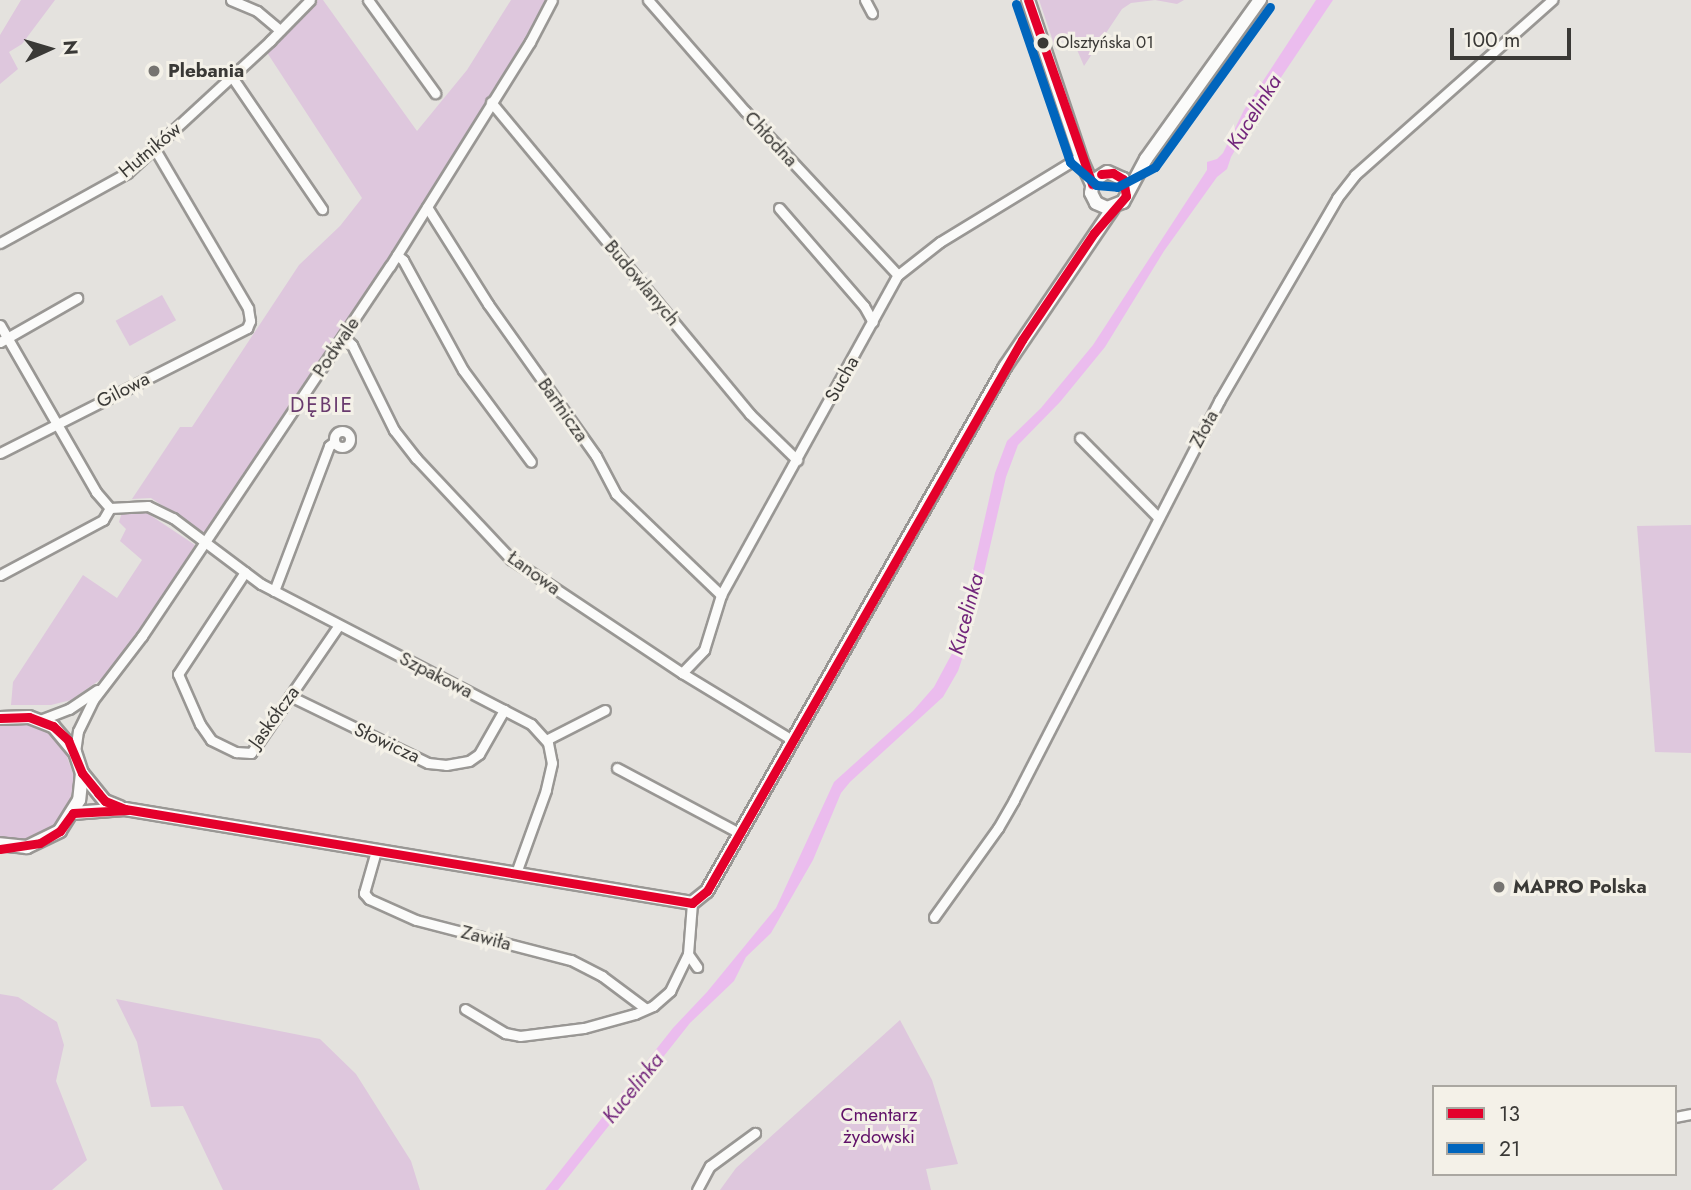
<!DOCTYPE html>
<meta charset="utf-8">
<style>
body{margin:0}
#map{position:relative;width:1691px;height:1190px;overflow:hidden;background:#e4e2de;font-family:Jost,sans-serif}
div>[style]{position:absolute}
.green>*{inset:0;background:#dec7dd;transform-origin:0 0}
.water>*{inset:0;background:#ebbcee}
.roads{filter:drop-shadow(2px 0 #999794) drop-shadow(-2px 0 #999794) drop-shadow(0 2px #999794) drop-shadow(0 -2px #999794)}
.street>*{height:9px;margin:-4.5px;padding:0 4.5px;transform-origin:4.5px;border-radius:4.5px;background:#fbfbfa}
.street>.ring{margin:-4.5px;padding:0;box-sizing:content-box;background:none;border:9px solid #fbfbfa;border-radius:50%}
.secondary>*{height:12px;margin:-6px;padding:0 6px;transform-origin:6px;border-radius:6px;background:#fbfbfa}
.bus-1>*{height:9px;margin:-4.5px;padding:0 4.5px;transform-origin:4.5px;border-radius:4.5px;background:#e4002b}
.bus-2>*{height:9px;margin:-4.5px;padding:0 4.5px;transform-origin:4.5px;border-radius:4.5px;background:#0065bd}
.dots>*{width:19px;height:19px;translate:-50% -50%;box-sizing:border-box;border:4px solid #f4f1e8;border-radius:50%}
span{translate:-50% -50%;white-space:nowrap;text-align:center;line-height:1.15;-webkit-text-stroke:6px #f4f1e8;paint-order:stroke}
.bus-label{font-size:17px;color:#3a3936}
.left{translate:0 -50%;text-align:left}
.poi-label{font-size:19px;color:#3a3936;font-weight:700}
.street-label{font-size:19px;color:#3a3936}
.park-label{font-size:19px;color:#611169}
.water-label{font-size:21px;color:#72257b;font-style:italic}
.neighbourhood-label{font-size:21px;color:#693a6e;letter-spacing:2px}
.legend{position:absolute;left:1432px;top:1085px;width:245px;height:91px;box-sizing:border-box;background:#f4f1e8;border:2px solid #aaa7a1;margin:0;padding:9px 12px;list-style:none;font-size:21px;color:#3a3936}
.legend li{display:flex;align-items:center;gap:14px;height:35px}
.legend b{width:35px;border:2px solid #aaa7a1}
.north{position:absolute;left:14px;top:14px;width:70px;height:70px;-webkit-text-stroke:5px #f4f1e8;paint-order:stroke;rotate:86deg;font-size:19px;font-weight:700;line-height:28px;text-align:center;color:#3a3936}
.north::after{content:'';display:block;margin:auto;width:24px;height:32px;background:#3a3936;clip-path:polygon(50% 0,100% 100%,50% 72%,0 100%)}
.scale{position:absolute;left:1450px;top:28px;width:121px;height:32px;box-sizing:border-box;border:4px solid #3a3936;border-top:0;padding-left:9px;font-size:21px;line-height:24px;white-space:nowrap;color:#3a3936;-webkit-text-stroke:5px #f4f1e8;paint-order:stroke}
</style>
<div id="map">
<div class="green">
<div style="clip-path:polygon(21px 0,55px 0,22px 44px,9px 52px,18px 69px,0 84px,0 35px)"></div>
<div style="clip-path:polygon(318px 0,323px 0,417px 131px,467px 70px,511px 0,547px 0,508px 69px,412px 223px,214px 524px,209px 530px,202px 532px,151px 498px,132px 499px,180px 427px,192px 427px,299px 265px,340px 226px,362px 198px,266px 51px)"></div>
<div style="clip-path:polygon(1039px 0,1184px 0,1177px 4px,1155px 0,1131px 3px,1122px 9px,1084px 66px,1072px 38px,1054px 44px)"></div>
<div style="left:162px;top:295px;width:29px;height:53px;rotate:61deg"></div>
<div style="clip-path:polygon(144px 511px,195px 545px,152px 612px,104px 677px,71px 700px,51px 705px,11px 705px,13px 682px,83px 575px,117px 598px,142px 560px,120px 541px,126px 529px,119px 522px,122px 512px)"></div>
<div style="clip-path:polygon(1691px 525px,1691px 753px,1655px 752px,1637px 526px)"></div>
<div style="clip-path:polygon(22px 722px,51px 734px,63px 746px,75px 779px,67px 813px,57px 825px,46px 834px,22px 842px,0 839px,0 725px)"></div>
<div style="clip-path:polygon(0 994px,18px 997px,57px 1022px,64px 1045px,56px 1081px,87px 1160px,52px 1190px,0 1190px)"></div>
<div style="clip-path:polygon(116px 999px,320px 1039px,356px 1074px,411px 1161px,420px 1190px,223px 1190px,183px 1106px,151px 1107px,137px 1042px)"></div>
<div style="clip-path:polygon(900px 1020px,932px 1080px,958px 1164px,926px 1169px,931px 1190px,720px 1190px,736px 1168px)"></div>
</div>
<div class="water">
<div style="clip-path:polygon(1316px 0,1333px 0,1255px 116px,1231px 157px,1227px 169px,1217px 177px,1164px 251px,1105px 347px,1060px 402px,1018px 445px,1006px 477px,969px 638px,958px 671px,943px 697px,850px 782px,841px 793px,813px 860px,771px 933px,746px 957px,734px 981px,690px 1023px,558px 1190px,545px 1190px,673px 1028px,707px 992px,776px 908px,834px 782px,913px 711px,934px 687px,956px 646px,995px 473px,1007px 441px,1041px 408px,1093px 345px,1207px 170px,1207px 162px,1217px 159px,1223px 153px,1244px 110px)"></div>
</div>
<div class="roads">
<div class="street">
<div style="left:231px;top:0;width:28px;rotate:23deg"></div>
<div style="left:257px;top:11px;width:30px;rotate:40deg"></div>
<div style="left:368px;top:0;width:115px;rotate:54.2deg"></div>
<div style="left:648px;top:0;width:147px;rotate:48.9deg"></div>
<div style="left:745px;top:111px;width:224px;rotate:47deg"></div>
<div style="left:865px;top:0;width:15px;rotate:62deg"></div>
<div style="left:232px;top:77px;width:160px;rotate:55.7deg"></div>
<div style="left:491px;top:102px;width:405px;rotate:50.3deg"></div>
<div style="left:750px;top:414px;width:66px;rotate:44.4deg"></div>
<div style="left:427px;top:207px;width:115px;rotate:57.8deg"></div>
<div style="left:488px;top:304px;width:186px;rotate:54.6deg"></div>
<div style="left:596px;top:456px;width:43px;rotate:62.2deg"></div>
<div style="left:616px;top:494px;width:146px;rotate:43.9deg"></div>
<div style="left:779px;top:208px;width:130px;rotate:49.1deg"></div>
<div style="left:864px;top:306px;width:18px;rotate:61deg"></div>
<div style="left:0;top:243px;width:145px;rotate:-28.9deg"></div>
<div style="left:127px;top:173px;width:195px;rotate:-42.7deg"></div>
<div style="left:270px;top:41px;width:57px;rotate:-45.7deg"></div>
<div style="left:397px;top:255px;width:8px;rotate:40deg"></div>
<div style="left:403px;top:260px;width:125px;rotate:61.4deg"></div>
<div style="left:463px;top:370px;width:114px;rotate:53.5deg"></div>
<div style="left:0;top:325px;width:193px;rotate:60.1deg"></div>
<div style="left:96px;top:492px;width:21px;rotate:49deg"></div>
<div style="left:343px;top:336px;width:13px;rotate:45deg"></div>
<div style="left:352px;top:345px;width:95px;rotate:63.7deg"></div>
<div style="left:394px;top:430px;width:36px;rotate:52deg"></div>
<div style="left:416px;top:458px;width:139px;rotate:46.8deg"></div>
<div style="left:511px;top:559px;width:206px;rotate:33.7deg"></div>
<div style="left:682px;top:673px;width:129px;rotate:31.3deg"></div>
<div style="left:0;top:342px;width:89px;rotate:-29.7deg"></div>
<div class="ring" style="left:334px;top:431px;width:7px;height:7px"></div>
<div style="left:1080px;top:438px;width:111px;rotate:45.4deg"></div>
<div style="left:0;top:453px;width:277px;rotate:-26.8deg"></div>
<div style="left:247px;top:328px;width:8px;rotate:-67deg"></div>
<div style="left:250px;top:321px;width:13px;rotate:-99deg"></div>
<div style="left:248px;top:308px;width:186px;rotate:-120.4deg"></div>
<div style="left:110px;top:508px;width:38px;rotate:-3deg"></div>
<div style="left:148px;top:506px;width:28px;rotate:26deg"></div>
<div style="left:173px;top:518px;width:110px;rotate:36.9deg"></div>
<div style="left:261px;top:584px;width:304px;rotate:27.4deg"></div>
<div style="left:531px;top:724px;width:25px;rotate:48deg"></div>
<div style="left:548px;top:743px;width:20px;rotate:79deg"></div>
<div style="left:552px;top:763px;width:28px;rotate:103deg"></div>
<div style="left:546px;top:790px;width:88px;rotate:109.9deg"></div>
<div style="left:245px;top:572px;width:122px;rotate:123.3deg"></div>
<div style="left:178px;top:674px;width:55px;rotate:66.3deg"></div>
<div style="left:200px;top:724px;width:19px;rotate:55deg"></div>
<div style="left:211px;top:740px;width:28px;rotate:26deg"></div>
<div style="left:236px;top:752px;width:15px;rotate:4deg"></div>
<div style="left:251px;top:753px;width:155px;rotate:-55.5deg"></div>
<div style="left:0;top:575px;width:117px;rotate:-28.1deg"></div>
<div style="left:103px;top:520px;width:14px;rotate:-60deg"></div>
<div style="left:274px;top:591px;width:155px;rotate:-69.2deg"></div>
<div style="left:329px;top:446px;width:6px;rotate:-39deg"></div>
<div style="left:682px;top:673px;width:32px;rotate:-46deg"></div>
<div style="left:704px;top:650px;width:58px;rotate:-72.8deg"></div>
<div style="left:721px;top:595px;width:366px;rotate:-61.1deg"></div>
<div style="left:898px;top:275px;width:53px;rotate:-38.2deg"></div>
<div style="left:940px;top:242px;width:165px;rotate:-31.4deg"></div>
<div style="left:290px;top:696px;width:153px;rotate:25.9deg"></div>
<div style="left:428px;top:763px;width:18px;rotate:6deg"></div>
<div style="left:446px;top:765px;width:23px;rotate:-10deg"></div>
<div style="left:469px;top:761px;width:12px;rotate:-35deg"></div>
<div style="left:479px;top:754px;width:51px;rotate:-60.4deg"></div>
<div style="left:40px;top:720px;width:31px;rotate:-21deg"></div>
<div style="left:69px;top:709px;width:34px;rotate:-34deg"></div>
<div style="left:546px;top:740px;width:66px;rotate:-27deg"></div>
<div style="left:75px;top:752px;width:21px;rotate:-82deg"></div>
<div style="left:78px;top:731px;width:34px;rotate:-64deg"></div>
<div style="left:93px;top:700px;width:81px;rotate:-52.6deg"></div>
<div style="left:142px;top:636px;width:445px;rotate:-56.2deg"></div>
<div style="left:390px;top:266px;width:264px;rotate:-58deg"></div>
<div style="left:530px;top:42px;width:47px;rotate:-62.4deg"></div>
<div style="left:617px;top:768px;width:138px;rotate:28deg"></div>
<div style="left:376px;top:851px;width:44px;rotate:105.9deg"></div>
<div style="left:364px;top:893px;width:8px;rotate:50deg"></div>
<div style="left:369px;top:899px;width:51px;rotate:24.1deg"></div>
<div style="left:416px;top:920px;width:160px;rotate:14.5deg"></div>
<div style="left:571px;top:960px;width:35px;rotate:27deg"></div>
<div style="left:602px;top:976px;width:54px;rotate:36.7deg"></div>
<div style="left:692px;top:903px;width:51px;rotate:94.5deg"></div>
<div style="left:688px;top:954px;width:16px;rotate:55deg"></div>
<div style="left:934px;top:917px;width:110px;rotate:-54.3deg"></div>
<div style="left:998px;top:828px;width:32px;rotate:-60deg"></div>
<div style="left:1014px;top:800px;width:449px;rotate:-62.8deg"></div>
<div style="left:1219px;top:401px;width:235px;rotate:-59.8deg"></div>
<div style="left:1337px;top:198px;width:29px;rotate:-52deg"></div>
<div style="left:1355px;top:175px;width:264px;rotate:-41.6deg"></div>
<div style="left:465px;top:1009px;width:47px;rotate:31deg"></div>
<div style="left:505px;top:1033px;width:15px;rotate:11deg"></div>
<div style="left:520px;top:1036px;width:64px;rotate:-7.1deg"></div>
<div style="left:584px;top:1028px;width:53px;rotate:-15.4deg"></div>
<div style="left:635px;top:1014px;width:20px;rotate:-24deg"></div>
<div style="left:653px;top:1006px;width:23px;rotate:-41deg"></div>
<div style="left:670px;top:991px;width:41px;rotate:-64.1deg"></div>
<div style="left:1675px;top:1117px;width:16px;rotate:-11deg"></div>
<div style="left:697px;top:1190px;width:27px;rotate:-62deg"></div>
<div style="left:710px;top:1166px;width:56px;rotate:-36.3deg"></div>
</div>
<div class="secondary">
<div style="left:1028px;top:0;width:173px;rotate:71.5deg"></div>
<div style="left:1083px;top:164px;width:22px;rotate:66deg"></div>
<div style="left:1127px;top:190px;width:12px;rotate:-110deg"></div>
<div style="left:1123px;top:179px;width:17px;rotate:-156deg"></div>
<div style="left:1107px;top:172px;width:17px;rotate:147deg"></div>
<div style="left:1093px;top:181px;width:12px;rotate:99deg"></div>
<div style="left:1091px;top:193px;width:11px;rotate:63deg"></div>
<div style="left:1096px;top:203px;width:12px;rotate:24deg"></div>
<div style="left:1107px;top:208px;width:17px;rotate:-21deg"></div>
<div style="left:1123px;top:202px;width:49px;rotate:-61.9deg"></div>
<div style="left:1146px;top:159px;width:196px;rotate:-54.4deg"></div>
<div style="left:0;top:718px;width:29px;rotate:-2deg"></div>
<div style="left:29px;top:717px;width:26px;rotate:21deg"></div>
<div style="left:53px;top:726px;width:34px;rotate:50deg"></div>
<div style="left:75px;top:752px;width:22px;rotate:72deg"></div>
<div style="left:82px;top:773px;width:27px;rotate:96deg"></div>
<div style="left:79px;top:800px;width:36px;rotate:122deg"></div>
<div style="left:60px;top:831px;width:37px;rotate:154deg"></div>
<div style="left:27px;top:847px;width:27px;rotate:-174deg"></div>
<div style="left:82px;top:773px;width:36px;rotate:51deg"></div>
<div style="left:105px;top:801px;width:16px;rotate:22deg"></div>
<div style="left:73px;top:813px;width:52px;rotate:-4.4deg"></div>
<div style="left:125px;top:809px;width:575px;rotate:9.41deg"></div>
<div style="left:692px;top:903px;width:19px;rotate:-39deg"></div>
<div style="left:707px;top:891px;width:603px;rotate:-60.37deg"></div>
<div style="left:1005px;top:367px;width:192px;rotate:-55.8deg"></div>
</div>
</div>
<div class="bus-1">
<div style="left:1028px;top:0;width:195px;rotate:70.8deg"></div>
<div style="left:0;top:718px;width:29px;rotate:-2deg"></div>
<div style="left:29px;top:717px;width:26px;rotate:21deg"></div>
<div style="left:53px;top:726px;width:21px;rotate:43deg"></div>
<div style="left:68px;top:740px;width:36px;rotate:67deg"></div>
<div style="left:82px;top:773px;width:26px;rotate:51deg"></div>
<div style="left:98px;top:793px;width:11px;rotate:49deg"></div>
<div style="left:105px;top:801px;width:22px;rotate:22deg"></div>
<div style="left:125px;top:809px;width:575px;rotate:9.41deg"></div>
<div style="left:73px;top:813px;width:55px;rotate:-3.1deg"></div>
<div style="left:0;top:849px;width:40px;rotate:-8.5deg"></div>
<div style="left:40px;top:843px;width:23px;rotate:-31deg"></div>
<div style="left:60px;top:831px;width:22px;rotate:-54deg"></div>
<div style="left:692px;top:903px;width:19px;rotate:-39deg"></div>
<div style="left:707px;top:891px;width:635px;rotate:-60.24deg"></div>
<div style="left:1022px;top:340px;width:129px;rotate:-56.1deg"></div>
<div style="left:1094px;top:233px;width:49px;rotate:-49.1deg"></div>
<div style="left:1126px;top:196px;width:17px;rotate:-100deg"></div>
<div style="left:1123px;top:179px;width:12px;rotate:-149deg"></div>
<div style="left:1113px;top:173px;width:12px;rotate:175deg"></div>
</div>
<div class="bus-2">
<div style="left:1016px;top:4px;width:167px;rotate:71.1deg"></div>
<div style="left:1070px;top:162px;width:35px;rotate:41deg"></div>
<div style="left:1096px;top:185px;width:21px;rotate:5deg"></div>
<div style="left:1117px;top:187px;width:43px;rotate:-27.8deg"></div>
<div style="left:1155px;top:167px;width:197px;rotate:-54.3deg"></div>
</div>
<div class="dots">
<div style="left:1043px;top:43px;background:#3a3936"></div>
<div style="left:154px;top:71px;background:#767471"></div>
<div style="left:1499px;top:887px;background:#767471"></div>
</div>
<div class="bus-label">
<span class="left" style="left:1056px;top:43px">Olsztyńska 01</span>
</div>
<div class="poi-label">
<span class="left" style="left:168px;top:71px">Plebania</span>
<span class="left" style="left:1513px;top:887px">MAPRO Polska</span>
</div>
<div class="street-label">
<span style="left:771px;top:139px;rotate:47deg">Chłodna</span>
<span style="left:150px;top:150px;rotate:-40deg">Hutników</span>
<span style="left:642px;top:283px;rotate:50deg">Budowlanych</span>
<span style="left:336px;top:347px;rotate:-56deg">Podwale</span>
<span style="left:842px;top:379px;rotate:-61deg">Sucha</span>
<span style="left:123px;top:390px;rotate:-27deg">Gilowa</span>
<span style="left:563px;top:410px;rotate:55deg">Bartnicza</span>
<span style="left:1204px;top:429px;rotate:-62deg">Złota</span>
<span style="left:534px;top:573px;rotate:36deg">Łanowa</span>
<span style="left:436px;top:675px;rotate:27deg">Szpakowa</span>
<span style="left:274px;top:717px;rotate:-54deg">Jaskółcza</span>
<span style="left:387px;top:743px;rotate:25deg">Słowicza</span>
<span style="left:486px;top:938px;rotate:15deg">Zawiła</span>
</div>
<div class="park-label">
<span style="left:879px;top:1126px">Cmentarz<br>żydowski</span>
</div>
<div class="water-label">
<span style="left:1254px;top:112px;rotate:-58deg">Kucelinka</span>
<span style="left:966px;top:614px;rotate:-75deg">Kucelinka</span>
<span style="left:633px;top:1088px;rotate:-51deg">Kucelinka</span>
</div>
<div class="neighbourhood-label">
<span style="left:322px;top:405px">DĘBIE</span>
</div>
<ul class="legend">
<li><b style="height:9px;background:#e4002b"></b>13</li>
<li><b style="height:9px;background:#0065bd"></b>21</li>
</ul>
<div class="north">N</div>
<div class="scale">100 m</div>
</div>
